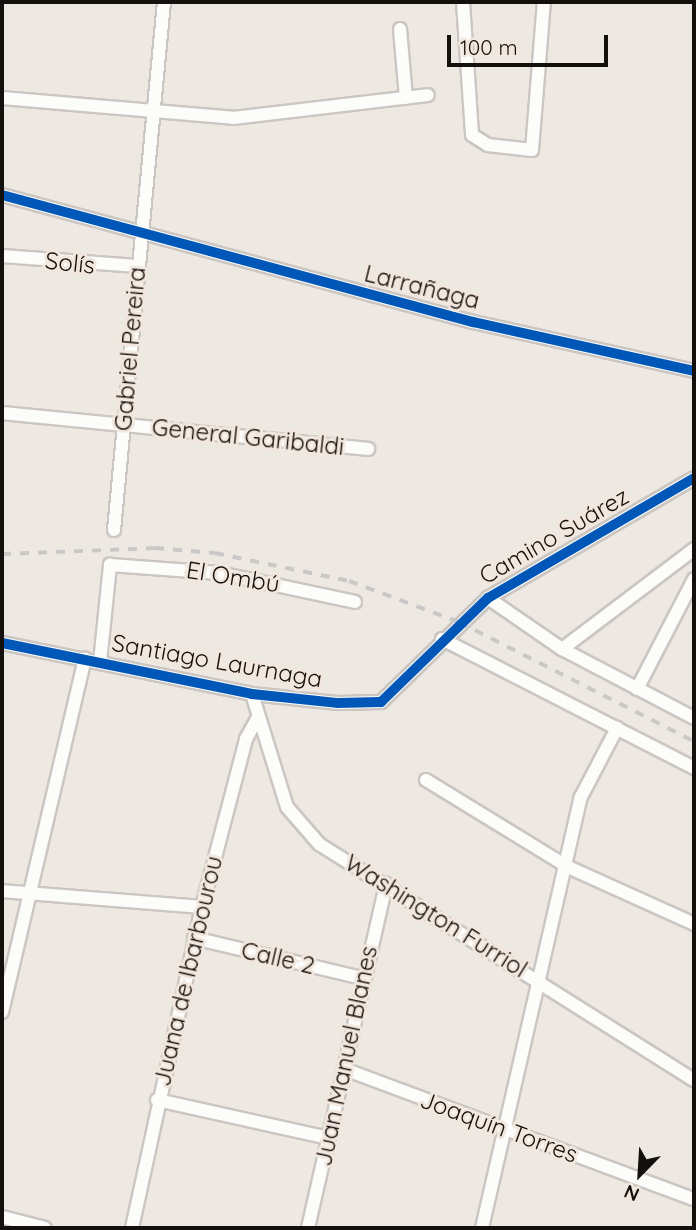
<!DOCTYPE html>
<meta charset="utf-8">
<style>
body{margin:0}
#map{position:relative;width:696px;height:1230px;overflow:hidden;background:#eee8e2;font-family:Quicksand,sans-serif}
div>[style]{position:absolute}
.roads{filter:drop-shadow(2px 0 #cbc6c2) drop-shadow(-2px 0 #cbc6c2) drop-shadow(0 2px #cbc6c2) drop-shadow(0 -2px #cbc6c2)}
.street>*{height:12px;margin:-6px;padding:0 6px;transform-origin:6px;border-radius:6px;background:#fcfcfb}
.rail>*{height:3.5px;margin-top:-1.75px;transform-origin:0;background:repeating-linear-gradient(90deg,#c9c8c7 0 9px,transparent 0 18px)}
.cycleway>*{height:10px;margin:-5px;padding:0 5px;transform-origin:5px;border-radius:5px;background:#0057b8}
span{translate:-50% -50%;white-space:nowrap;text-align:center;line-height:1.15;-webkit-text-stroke:6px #f2e7de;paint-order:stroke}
.street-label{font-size:24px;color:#14100d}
.frame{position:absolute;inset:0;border:4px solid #14100d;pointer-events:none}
.north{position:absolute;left:605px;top:1139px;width:70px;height:70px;-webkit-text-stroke:5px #f2e7de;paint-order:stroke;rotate:204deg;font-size:19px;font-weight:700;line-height:28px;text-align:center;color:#14100d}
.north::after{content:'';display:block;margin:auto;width:24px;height:32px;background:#14100d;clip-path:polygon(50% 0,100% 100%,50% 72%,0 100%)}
.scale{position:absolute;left:447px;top:35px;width:161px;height:32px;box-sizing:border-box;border:4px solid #14100d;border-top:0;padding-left:9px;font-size:21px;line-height:24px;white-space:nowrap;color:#14100d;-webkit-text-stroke:5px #f2e7de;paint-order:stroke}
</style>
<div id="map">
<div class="roads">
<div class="street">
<div style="left:463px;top:2px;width:133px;rotate:86.1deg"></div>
<div style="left:472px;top:135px;width:19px;rotate:32deg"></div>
<div style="left:488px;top:145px;width:44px;rotate:6.5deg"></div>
<div style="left:532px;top:150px;width:148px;rotate:-85.4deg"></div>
<div style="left:400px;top:29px;width:69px;rotate:85deg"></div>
<div style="left:2px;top:98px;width:232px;rotate:4.9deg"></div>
<div style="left:233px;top:118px;width:196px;rotate:-6.7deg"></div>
<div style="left:2px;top:195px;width:488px;rotate:15.1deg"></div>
<div style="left:473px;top:322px;width:226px;rotate:12.5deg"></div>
<div style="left:2px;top:256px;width:136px;rotate:4.2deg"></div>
<div style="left:2px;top:413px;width:368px;rotate:5.6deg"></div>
<div style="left:114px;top:530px;width:530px;rotate:-84.59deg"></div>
<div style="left:488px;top:598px;width:90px;rotate:34.6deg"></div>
<div style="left:562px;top:649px;width:149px;rotate:27.6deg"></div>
<div style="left:442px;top:639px;width:283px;rotate:27.1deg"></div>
<div style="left:2px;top:643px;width:255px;rotate:11.5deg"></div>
<div style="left:252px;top:694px;width:85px;rotate:6deg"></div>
<div style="left:337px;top:703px;width:44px;rotate:-1.3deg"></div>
<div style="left:381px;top:702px;width:149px;rotate:-44.2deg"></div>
<div style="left:488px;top:598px;width:238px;rotate:-30.2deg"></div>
<div style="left:562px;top:649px;width:166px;rotate:-37.1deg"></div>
<div style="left:100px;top:662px;width:98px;rotate:-84.1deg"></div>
<div style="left:110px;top:565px;width:109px;rotate:4.2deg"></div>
<div style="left:219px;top:573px;width:139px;rotate:12deg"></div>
<div style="left:637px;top:689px;width:124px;rotate:-62.6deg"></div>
<div style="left:252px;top:694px;width:118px;rotate:72.8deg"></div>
<div style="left:287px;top:807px;width:49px;rotate:49.1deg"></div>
<div style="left:319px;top:844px;width:443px;rotate:32.2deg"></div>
<div style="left:426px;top:780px;width:167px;rotate:31.5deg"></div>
<div style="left:568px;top:867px;width:138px;rotate:24.3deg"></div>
<div style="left:2px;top:891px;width:201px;rotate:4.6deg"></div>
<div style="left:194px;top:938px;width:173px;rotate:13.4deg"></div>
<div style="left:2px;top:1012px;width:363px;rotate:-76.8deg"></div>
<div style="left:344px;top:1069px;width:373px;rotate:20.4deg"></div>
<div style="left:157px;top:1100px;width:176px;rotate:12.5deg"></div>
<div style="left:2px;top:1217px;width:44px;rotate:14.3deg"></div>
<div style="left:132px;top:1228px;width:329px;rotate:-77.7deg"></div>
<div style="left:202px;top:907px;width:174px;rotate:-75.3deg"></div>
<div style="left:246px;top:739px;width:23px;rotate:-61deg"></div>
<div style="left:308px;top:1228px;width:353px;rotate:-77.2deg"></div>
<div style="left:482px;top:1228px;width:442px;rotate:-77.1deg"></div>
<div style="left:581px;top:797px;width:78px;rotate:-62.4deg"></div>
</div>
</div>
<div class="rail">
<div style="left:2px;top:554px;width:153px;rotate:-2.2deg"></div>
<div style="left:155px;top:548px;width:60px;rotate:4.8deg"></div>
<div style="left:215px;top:553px;width:137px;rotate:11.8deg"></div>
<div style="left:349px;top:581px;width:117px;rotate:20.4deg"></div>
<div style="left:459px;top:622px;width:263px;rotate:26.9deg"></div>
</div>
<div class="cycleway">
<div style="left:2px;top:195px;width:488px;rotate:15.1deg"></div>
<div style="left:473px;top:322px;width:226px;rotate:12.5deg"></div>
<div style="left:2px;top:643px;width:255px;rotate:11.5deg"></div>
<div style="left:252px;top:694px;width:85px;rotate:6deg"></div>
<div style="left:337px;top:703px;width:44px;rotate:-1.3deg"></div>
<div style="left:381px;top:702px;width:149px;rotate:-44.2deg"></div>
<div style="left:488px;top:598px;width:238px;rotate:-30.2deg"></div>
</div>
<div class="street-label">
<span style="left:70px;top:263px;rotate:6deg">Solís</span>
<span style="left:422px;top:287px;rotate:14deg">Larrañaga</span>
<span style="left:130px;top:349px;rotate:-85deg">Gabriel Pereira</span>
<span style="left:248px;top:437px;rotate:6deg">General Garibaldi</span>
<span style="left:554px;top:536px;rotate:-30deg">Camino Suárez</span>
<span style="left:233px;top:577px;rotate:9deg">El Ombú</span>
<span style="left:217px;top:661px;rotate:10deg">Santiago Laurnaga</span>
<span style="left:436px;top:916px;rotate:32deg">Washington Furriol</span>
<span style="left:278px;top:958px;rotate:13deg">Calle 2</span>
<span style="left:188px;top:971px;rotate:-77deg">Juana de Ibarbourou</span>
<span style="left:346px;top:1056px;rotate:-78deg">Juan Manuel Blanes</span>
<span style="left:499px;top:1127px;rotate:20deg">Joaquín Torres</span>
</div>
<div class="frame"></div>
<div class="north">N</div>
<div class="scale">100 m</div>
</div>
